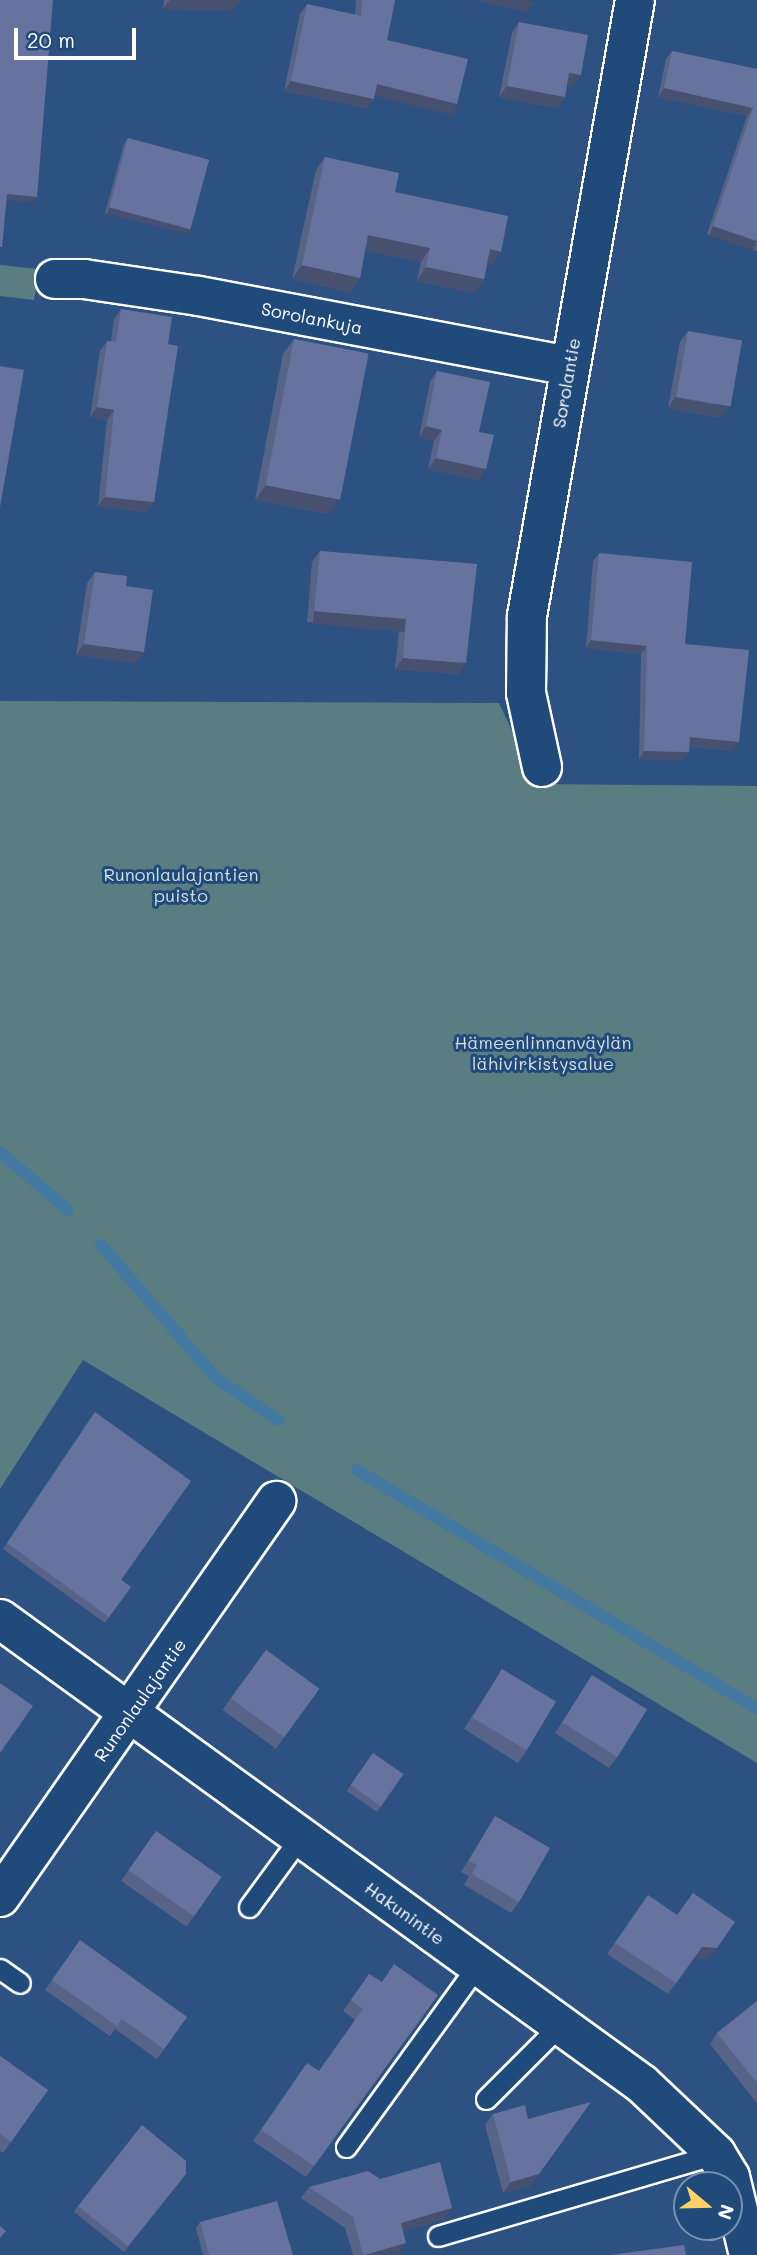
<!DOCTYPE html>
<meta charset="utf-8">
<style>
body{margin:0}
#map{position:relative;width:757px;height:2255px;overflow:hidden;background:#2d5281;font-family:Mali,sans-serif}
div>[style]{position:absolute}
.green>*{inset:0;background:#5a7d82}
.stream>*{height:12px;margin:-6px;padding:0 6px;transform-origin:6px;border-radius:6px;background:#4479a2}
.roads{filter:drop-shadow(2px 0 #fff) drop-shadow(-2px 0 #fff) drop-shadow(0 2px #fff) drop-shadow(0 -2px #fff)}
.lane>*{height:19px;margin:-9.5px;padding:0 9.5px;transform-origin:9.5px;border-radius:9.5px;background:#1f4a7a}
.street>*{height:38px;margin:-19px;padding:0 19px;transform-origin:19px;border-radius:19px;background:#1f4a7a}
.wall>*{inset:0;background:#586388;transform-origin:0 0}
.shaded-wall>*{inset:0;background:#47506f;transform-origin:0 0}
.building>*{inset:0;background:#66739e;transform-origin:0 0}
span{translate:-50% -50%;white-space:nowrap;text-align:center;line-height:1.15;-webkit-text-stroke:6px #1f4a7a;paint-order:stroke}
.street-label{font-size:18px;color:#fff}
.park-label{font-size:18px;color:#d6dee0}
.north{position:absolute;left:673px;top:2171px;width:70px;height:70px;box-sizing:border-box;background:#1f4a7a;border:2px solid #7992af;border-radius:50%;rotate:109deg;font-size:19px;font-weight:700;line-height:28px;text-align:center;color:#fff}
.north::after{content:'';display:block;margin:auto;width:24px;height:32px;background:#ffd166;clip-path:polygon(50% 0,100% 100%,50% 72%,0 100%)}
.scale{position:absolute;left:14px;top:28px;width:122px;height:32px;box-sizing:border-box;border:4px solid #fff;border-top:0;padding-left:9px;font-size:21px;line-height:24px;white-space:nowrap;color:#fff;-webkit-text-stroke:5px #1f4a7a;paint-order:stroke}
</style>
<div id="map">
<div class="green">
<div style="clip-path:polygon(0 265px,39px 269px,34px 300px,0 296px)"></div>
<div style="clip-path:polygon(0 701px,499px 703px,537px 784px,757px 786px,757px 1763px,83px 1360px,0 1489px)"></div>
</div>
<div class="stream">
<div style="left:0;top:1152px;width:89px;rotate:40.5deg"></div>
<div style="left:101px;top:1245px;width:176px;rotate:49.2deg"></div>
<div style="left:216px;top:1378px;width:75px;rotate:34.1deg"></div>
<div style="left:357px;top:1470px;width:465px;rotate:30.8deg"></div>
</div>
<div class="roads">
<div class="lane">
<div style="left:249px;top:1907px;width:88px;rotate:-53.8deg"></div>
<div style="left:0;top:1969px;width:24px;rotate:35deg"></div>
<div style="left:486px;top:2099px;width:105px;rotate:-45deg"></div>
<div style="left:346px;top:2147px;width:223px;rotate:-54.1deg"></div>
<div style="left:438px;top:2236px;width:290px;rotate:-16.4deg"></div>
</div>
<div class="street">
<div style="left:55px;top:279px;width:29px"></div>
<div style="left:84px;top:279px;width:116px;rotate:8.4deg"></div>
<div style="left:199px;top:296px;width:376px;rotate:10.7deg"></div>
<div style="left:542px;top:767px;width:76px;rotate:-102.2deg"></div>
<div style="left:526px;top:693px;width:77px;rotate:-89.3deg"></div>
<div style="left:527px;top:616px;width:625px;rotate:-80.06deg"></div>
<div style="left:0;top:1619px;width:793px;rotate:35.92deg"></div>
<div style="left:642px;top:2084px;width:102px;rotate:43.4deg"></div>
<div style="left:716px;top:2154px;width:27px;rotate:59deg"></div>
<div style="left:730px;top:2177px;width:80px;rotate:76.3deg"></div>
<div style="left:0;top:1897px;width:483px;rotate:-55.1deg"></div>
</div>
</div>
<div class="wall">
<div style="clip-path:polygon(164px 0,240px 0,233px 10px,163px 9px)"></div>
<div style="clip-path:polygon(356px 0,395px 0,387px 40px,457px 104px,450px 114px,375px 95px,374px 99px,367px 108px,284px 91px,300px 14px,307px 4px,355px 15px)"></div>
<div style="clip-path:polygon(519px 22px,573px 86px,567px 85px,565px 97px,557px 108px,499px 97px,512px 33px)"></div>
<div style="clip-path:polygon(672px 51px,756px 69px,757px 67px,757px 251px,707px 234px,747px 116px,658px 97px,666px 59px)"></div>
<div style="clip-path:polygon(128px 138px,187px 233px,105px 213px,124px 144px)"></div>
<div style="clip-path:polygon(325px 157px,395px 192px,492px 265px,487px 264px,484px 279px,474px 293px,417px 281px,421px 262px,365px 250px,360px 278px,350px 292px,292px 279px,316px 170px)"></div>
<div style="clip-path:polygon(121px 309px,168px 344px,154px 502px,147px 512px,98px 506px,107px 420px,90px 417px,100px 351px,107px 341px,111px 341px,114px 319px)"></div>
<div style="clip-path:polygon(688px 331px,721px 418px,668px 408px,680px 342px)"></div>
<div style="clip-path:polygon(294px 339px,329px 514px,255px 500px,283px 354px)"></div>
<div style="clip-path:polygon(437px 371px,479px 432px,479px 480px,428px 469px,434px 441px,419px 437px,430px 382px)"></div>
<div style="clip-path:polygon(320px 551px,477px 564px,459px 674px,395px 669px,399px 630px,307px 622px,312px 562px)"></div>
<div style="clip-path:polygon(599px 553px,685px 644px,733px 751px,689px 746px,689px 752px,683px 760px,639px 759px,641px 654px,586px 648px,593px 561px)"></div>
<div style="clip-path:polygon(95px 572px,126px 586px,136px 663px,76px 655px,87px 583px)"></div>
<div style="clip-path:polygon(95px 1412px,121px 1580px,131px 1587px,105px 1623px,3px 1549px)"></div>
<div style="left:266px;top:1650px;width:66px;height:74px;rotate:36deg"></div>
<div style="clip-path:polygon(502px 1669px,526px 1752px,518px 1763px,464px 1729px)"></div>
<div style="clip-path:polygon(592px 1675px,617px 1757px,609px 1768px,555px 1733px)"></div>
<div style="left:373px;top:1753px;width:37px;height:46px;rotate:35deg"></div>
<div style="clip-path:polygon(495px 1816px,519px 1902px,511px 1913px,464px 1885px,469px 1876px,461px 1872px)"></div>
<div style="left:156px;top:1831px;width:80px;height:61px;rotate:35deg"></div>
<div style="clip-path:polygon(648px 1895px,709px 1959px,695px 1958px,668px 1994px,607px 1954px)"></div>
<div style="clip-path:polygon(80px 1940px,187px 2017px,157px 2059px,115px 2029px,110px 2036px,45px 1990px)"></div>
<div style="clip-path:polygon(369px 1974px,382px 1982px,438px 1995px,306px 2177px,253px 2141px,307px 2063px,319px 2071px,355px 2020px,343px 2011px)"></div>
<div style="clip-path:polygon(757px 2001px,757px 2103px,710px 2044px,717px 2033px)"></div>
<div style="clip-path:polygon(0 2056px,48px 2090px,3px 2153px,0 2151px)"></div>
<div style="clip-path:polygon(493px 2114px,531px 2185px,503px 2193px,485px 2125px)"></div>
<div style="clip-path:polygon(182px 2179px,124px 2252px,74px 2212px,78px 2206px)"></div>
<div style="clip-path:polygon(309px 2187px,444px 2219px,403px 2231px,398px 2254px,353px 2255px,345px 2228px,301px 2198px)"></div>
<div style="clip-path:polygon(200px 2222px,293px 2255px,203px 2255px,196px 2228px)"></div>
</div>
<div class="shaded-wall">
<div style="clip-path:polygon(170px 0,240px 0,233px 10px,163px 9px)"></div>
<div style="clip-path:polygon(472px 0,523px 0,534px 2px,527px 12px)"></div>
<div style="clip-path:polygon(569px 73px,581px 75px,573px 86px,561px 84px)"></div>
<div style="clip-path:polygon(291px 81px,374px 99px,367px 108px,284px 91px)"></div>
<div style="left:377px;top:84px;width:82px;height:12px;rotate:14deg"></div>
<div style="clip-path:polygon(507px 86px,565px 97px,557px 108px,499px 97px)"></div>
<div style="clip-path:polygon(664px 88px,753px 108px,747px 116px,658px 97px)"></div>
<div style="clip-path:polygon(7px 194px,37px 197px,33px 202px,3px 200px)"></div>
<div style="left:109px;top:207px;width:84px;height:7px;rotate:14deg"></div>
<div style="left:713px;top:226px;width:46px;height:10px;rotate:19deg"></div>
<div style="clip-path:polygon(368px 235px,430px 248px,421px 262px,359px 249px)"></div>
<div style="clip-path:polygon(490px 249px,501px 252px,492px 265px,480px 263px)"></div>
<div style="clip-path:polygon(302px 265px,360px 278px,350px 292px,292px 279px)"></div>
<div style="clip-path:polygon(426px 267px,484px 279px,474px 293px,417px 281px)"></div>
<div style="clip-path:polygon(675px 397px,729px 407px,721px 418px,668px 408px)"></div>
<div style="clip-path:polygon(97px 407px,114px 410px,107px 420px,90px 417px)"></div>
<div style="clip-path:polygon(426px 426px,442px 430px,434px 441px,419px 437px)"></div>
<div style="clip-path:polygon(436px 458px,486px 469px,479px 480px,428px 469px)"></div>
<div style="clip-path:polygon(266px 485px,340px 499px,329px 514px,255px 500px)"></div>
<div style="clip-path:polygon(105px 497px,154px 502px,147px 512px,98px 506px)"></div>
<div style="left:314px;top:611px;width:92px;height:13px;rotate:5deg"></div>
<div style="clip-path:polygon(591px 640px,647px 646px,641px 654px,586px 648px)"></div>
<div style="clip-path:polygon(84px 644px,144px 652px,136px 663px,76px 655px)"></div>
<div style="clip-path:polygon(403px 658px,466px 663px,459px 674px,395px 669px)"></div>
<div style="clip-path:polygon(690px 737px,739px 742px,733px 751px,684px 745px)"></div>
<div style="clip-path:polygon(644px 751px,689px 752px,683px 760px,639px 759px)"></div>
<div style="clip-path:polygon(702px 1947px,717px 1948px,709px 1959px,695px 1958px,668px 1994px)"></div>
<div style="clip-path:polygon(583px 2113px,531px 2185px,503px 2193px,511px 2182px)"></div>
<div style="clip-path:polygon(452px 2208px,444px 2219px,393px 2234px,401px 2223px)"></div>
<div style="clip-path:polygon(406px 2243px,398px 2254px,364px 2255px)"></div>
</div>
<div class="building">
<div style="clip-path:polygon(0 0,53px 0,37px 197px,7px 194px,2px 247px,0 247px)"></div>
<div style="clip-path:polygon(362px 0,395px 0,387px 40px,468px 59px,457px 104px,377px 84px,374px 99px,291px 81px,307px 4px,361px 16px)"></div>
<div style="clip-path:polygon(519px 22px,588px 35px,581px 75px,569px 73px,565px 97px,507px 86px)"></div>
<div style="clip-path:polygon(672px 51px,757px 69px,757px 241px,713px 226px,753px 108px,664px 88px)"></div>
<div style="left:128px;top:138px;width:84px;height:72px;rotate:15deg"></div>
<div style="clip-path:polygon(325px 157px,399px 173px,395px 192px,508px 216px,501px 252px,490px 249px,484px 279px,426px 267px,430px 248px,368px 235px,360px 278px,302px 265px)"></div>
<div style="clip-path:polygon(121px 309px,172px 317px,168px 344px,178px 346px,154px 502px,105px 497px,114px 410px,97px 407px,107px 341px,116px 342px)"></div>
<div style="left:688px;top:331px;width:55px;height:67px;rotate:10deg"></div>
<div style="left:294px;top:339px;width:76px;height:149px;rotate:11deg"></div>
<div style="clip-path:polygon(0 366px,24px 370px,0 507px)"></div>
<div style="clip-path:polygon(437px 371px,490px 382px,479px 432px,494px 435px,486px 469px,436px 458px,442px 430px,426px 426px)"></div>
<div style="clip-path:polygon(320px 551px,477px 564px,466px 663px,403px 658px,406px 619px,314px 611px)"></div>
<div style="clip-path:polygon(599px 553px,692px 562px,685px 644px,749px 650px,739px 742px,690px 737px,689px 752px,644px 751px,647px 646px,591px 640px)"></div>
<div style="clip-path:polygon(95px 572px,127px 576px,126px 586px,153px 590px,144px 652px,84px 644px)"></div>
<div style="clip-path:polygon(95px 1412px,191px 1481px,121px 1580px,131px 1587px,109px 1617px,7px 1543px)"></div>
<div style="left:266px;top:1650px;width:66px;height:60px;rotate:36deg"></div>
<div style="left:502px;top:1669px;width:63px;height:57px;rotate:31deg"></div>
<div style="left:592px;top:1675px;width:65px;height:56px;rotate:32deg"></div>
<div style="clip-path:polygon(0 1683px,33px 1706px,0 1753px)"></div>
<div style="left:373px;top:1753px;width:37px;height:39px;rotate:35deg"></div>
<div style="clip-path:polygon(495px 1816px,550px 1848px,519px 1902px,472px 1874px,477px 1865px,469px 1861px)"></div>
<div style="left:156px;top:1831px;width:80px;height:48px;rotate:35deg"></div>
<div style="clip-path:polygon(693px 1893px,735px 1922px,717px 1948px,702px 1947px,676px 1983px,615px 1943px,648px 1895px,677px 1915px)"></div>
<div style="clip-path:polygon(80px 1940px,187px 2017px,164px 2049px,122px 2019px,117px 2026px,52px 1980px)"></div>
<div style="clip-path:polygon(394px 1964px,438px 1995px,314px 2166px,261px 2130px,307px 2063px,319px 2071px,363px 2009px,351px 2000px,369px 1974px,382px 1982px)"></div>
<div style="clip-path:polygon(757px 2001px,757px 2083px,717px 2033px)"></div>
<div style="clip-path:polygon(0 2056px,48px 2090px,11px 2142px,0 2134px)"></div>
<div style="clip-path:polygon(591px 2102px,539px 2174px,511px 2182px,493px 2114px,525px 2105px,528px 2119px)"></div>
<div style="clip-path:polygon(142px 2125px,186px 2161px,186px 2174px,128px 2246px,78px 2206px)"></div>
<div style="clip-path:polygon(440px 2162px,452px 2208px,401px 2223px,406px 2243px,364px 2255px,363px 2255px,353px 2217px,309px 2187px,368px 2171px,380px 2179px)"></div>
<div style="clip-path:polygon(277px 2201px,293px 2255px,209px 2255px,200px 2222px)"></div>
<div style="clip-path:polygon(0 2226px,6px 2231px,0 2238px)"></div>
<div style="clip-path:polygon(684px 2245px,686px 2255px,610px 2255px)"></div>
</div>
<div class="street-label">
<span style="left:312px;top:318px;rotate:11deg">Sorolankuja</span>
<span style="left:566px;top:383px;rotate:-80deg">Sorolantie</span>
<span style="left:140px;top:1700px;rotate:-55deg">Runonlaulajantie</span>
<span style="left:405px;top:1913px;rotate:36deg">Hakunintie</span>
</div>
<div class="park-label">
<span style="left:181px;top:885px">Runonlaulajantien<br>puisto</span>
<span style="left:543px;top:1053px">Hämeenlinnanväylän<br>lähivirkistysalue</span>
</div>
<div class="north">N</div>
<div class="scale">20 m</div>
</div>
